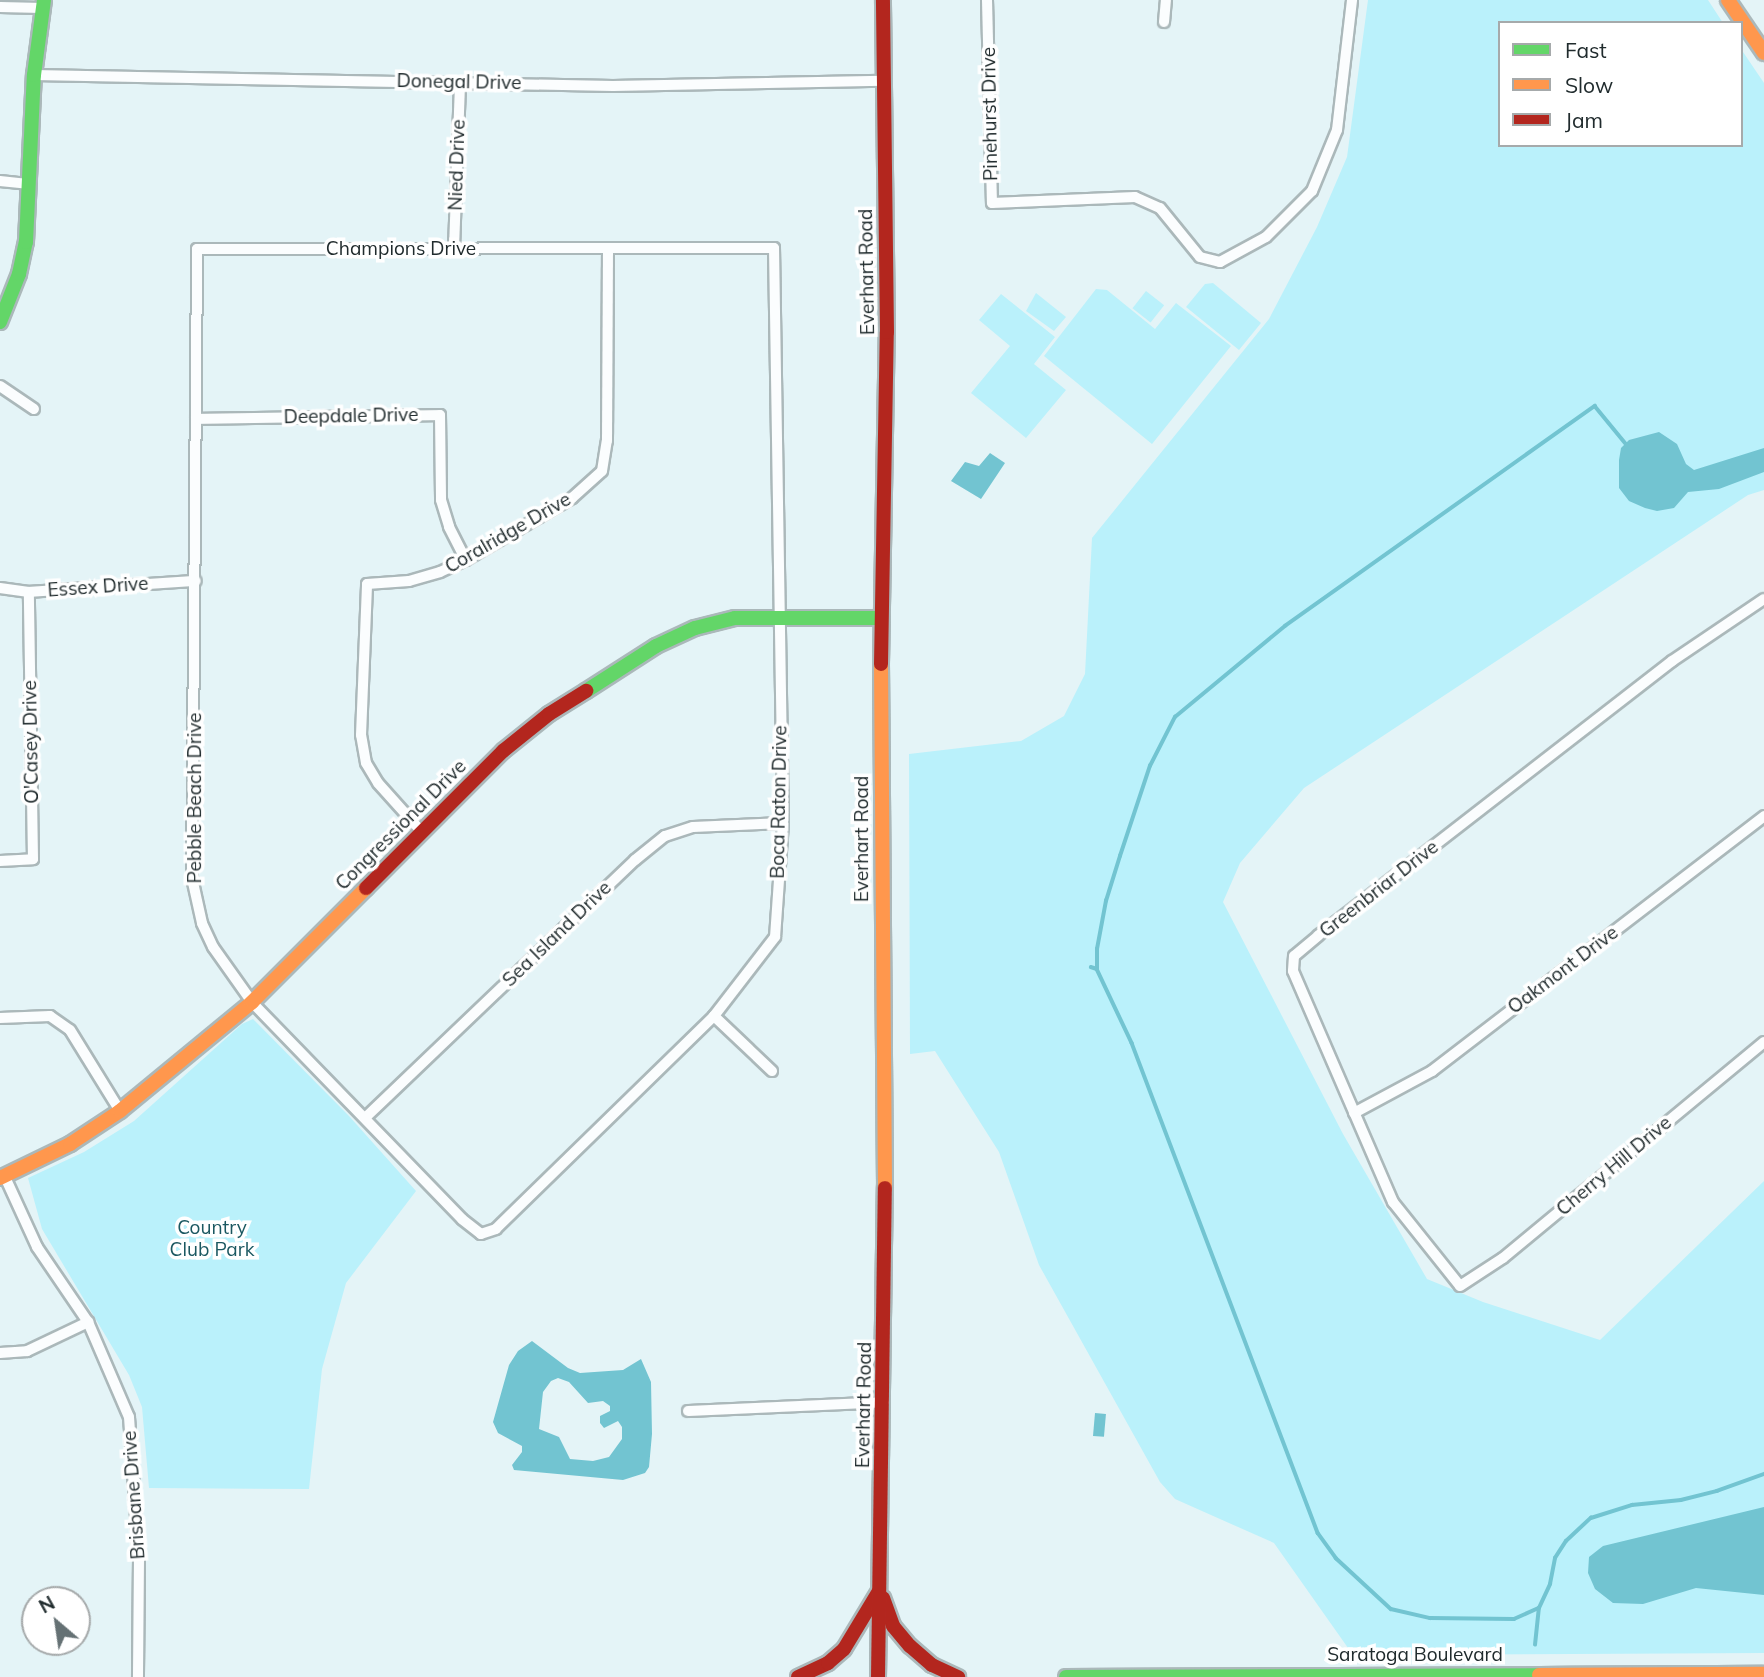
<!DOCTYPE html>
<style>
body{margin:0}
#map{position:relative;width:1764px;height:1677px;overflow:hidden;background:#e4f4f7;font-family:Mulish,sans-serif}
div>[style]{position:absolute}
.green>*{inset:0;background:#baf1fb;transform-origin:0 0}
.water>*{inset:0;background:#72c4d1;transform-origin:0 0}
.stream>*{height:3.5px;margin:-1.75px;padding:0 1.75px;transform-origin:1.75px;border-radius:1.75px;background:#72c4d1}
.roads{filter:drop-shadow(2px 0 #abb8ba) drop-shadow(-2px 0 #abb8ba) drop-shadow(0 2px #abb8ba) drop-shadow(0 -2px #abb8ba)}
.street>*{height:10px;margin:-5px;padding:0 5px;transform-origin:5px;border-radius:5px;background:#fbfdfe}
.fast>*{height:14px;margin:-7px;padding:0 7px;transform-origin:7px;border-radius:7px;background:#63d668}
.slow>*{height:14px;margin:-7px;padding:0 7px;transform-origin:7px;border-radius:7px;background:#ff974d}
.jam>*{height:14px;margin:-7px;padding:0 7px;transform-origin:7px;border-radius:7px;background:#b3261e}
span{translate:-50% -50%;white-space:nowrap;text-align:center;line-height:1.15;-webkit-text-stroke:7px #fff;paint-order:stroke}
.street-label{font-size:19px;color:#202b2d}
.park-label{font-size:19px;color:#1b5861}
.legend{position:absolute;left:1498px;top:21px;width:245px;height:126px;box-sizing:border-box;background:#fff;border:2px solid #a6aaab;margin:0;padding:9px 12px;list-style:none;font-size:21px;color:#202b2d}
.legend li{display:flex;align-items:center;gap:14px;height:35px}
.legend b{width:35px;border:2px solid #a6aaab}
.north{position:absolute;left:21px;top:1586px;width:70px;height:70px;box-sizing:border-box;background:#fff;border:2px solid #a6aaab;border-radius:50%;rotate:331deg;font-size:19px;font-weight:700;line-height:28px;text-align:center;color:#202b2d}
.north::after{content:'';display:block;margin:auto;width:24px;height:32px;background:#657174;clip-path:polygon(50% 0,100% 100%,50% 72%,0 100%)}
</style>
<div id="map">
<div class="green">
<div style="clip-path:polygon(1368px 0,1708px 0,1723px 23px,1500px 23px,1500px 145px,1741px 145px,1741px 49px,1764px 83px,1764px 490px,1748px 495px,1304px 788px,1240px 863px,1223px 902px,1343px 1134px,1427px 1279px,1483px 1302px,1600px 1340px,1764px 1181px,1764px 1653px,1353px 1655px,1274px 1543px,1175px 1499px,1160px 1482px,1039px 1265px,999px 1152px,935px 1051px,910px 1054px,909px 754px,1021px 741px,1064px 716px,1085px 674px,1092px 538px,1269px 319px,1317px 227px,1347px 157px)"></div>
<div style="clip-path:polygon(1213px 283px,1261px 323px,1239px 350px,1186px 307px,1205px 284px)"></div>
<div style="clip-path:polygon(1096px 289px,1107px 290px,1155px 329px,1176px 303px,1231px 346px,1152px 444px,1044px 356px)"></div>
<div style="left:1146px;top:291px;width:23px;height:22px;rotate:38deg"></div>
<div style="clip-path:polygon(1036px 293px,1066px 317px,1054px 331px,1026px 311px)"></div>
<div style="clip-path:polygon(1001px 294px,1055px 337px,1034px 364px,1066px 390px,1026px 438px,971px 393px,1010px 346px,979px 320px)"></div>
<div style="clip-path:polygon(253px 1019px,349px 1116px,416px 1191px,346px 1283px,322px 1369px,309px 1489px,149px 1488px,142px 1407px,129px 1375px,42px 1229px,28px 1178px,84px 1152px,134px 1121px,242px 1024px)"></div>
</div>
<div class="water">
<div style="clip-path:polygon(1659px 432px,1677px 444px,1686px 464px,1694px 470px,1764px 448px,1764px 472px,1719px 489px,1688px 492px,1674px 508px,1657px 511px,1645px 508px,1629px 501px,1619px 488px,1619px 460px,1621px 448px,1629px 440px)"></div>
<div style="clip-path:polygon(990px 453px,1005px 463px,981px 499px,951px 481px,965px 462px,979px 466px)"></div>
<div style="clip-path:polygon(evenodd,532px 1341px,568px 1368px,580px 1373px,623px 1370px,641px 1359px,651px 1382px,652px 1434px,649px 1467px,645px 1473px,623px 1480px,514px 1470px,512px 1465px,522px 1452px,522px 1446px,498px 1433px,493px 1422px,509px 1365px,518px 1351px,532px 1341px,558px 1378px,569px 1382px,588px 1403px,603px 1401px,610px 1406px,610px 1411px,600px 1416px,600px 1423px,604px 1428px,618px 1421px,622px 1427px,622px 1439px,609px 1457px,593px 1461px,570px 1459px,559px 1437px,539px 1429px,543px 1392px,551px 1381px,558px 1378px)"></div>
<div style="left:1095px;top:1413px;width:11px;height:23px;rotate:5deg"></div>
<div style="clip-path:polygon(1764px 1507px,1764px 1595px,1696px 1588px,1643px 1604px,1613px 1603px,1595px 1589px,1588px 1573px,1589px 1557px,1603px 1546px)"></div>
</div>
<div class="stream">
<div style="left:1091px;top:967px;width:6px;rotate:18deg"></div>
<div style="left:1097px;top:969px;width:20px;rotate:-90deg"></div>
<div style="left:1097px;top:949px;width:49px;rotate:-79.4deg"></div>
<div style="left:1106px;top:901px;width:47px;rotate:-72.7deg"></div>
<div style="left:1120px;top:856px;width:95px;rotate:-71.6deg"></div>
<div style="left:1150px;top:766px;width:55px;rotate:-63deg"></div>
<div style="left:1175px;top:717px;width:143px;rotate:-39.6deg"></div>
<div style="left:1285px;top:626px;width:380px;rotate:-35.4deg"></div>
<div style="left:1595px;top:406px;width:50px;rotate:50.6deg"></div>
<div style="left:1097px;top:969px;width:82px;rotate:64.7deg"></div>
<div style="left:1132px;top:1043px;width:524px;rotate:69.21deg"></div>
<div style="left:1318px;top:1533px;width:31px;rotate:54deg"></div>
<div style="left:1336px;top:1558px;width:75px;rotate:42.8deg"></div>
<div style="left:1391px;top:1609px;width:40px;rotate:13deg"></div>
<div style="left:1430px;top:1618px;width:84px;rotate:0.7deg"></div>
<div style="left:1514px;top:1619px;width:27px;rotate:-24deg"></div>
<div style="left:1539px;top:1608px;width:26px;rotate:-65deg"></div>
<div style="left:1550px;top:1584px;width:26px;rotate:-79deg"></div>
<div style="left:1555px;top:1558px;width:20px;rotate:-57deg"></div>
<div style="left:1566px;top:1541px;width:34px;rotate:-43deg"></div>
<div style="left:1591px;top:1518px;width:43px;rotate:-17.6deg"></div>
<div style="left:1632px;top:1505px;width:49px;rotate:-5.8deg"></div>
<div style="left:1681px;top:1500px;width:37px;rotate:-14deg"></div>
<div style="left:1717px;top:1491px;width:50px;rotate:-19.9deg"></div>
<div style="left:1535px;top:1645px;width:37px;rotate:-84deg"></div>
</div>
<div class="roads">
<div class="street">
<div style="left:987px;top:0;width:203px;rotate:88.6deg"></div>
<div style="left:992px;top:203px;width:143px;rotate:-2.4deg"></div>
<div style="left:1135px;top:197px;width:27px;rotate:24deg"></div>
<div style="left:1160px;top:208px;width:63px;rotate:50.8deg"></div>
<div style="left:1200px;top:257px;width:21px;rotate:14deg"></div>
<div style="left:1220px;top:262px;width:52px;rotate:-28.5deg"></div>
<div style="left:1266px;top:237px;width:65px;rotate:-45deg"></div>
<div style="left:1312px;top:191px;width:66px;rotate:-67.7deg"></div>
<div style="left:1337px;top:130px;width:131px;rotate:-83.4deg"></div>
<div style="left:0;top:7px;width:42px;rotate:1.4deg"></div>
<div style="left:1164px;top:22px;width:22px;rotate:-85deg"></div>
<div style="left:34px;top:75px;width:579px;rotate:1.09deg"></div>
<div style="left:613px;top:86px;width:270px;rotate:-1.1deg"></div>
<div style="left:0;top:181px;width:30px;rotate:6deg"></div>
<div style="left:454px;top:248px;width:166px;rotate:-87.9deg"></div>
<div style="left:774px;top:248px;width:575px;rotate:89.1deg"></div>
<div style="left:783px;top:823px;width:114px;rotate:94deg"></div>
<div style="left:775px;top:937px;width:100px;rotate:127.7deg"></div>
<div style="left:714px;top:1016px;width:305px;rotate:135.7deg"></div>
<div style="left:496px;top:1229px;width:16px;rotate:162deg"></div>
<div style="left:481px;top:1234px;width:24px;rotate:-142deg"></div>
<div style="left:462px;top:1219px;width:302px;rotate:-134.1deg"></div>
<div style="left:252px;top:1002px;width:67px;rotate:-125.3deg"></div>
<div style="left:213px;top:947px;width:26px;rotate:-115deg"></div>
<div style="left:202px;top:923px;width:46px;rotate:-102.5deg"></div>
<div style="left:192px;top:878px;width:629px;rotate:-89.54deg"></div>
<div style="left:197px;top:249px;width:577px;rotate:-0.1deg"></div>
<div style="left:0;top:386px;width:41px;rotate:34.1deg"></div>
<div style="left:196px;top:419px;width:244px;rotate:-0.9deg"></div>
<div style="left:440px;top:415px;width:85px;rotate:89.3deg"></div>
<div style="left:441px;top:500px;width:28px;rotate:73deg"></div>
<div style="left:449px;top:527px;width:37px;rotate:63deg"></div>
<div style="left:0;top:588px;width:29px;rotate:8deg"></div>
<div style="left:29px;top:592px;width:167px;rotate:-3.8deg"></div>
<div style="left:1764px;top:599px;width:111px;rotate:146deg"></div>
<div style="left:1672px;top:661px;width:448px;rotate:142.2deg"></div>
<div style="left:1318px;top:936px;width:31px;rotate:140deg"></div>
<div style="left:1294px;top:956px;width:15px;rotate:94deg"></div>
<div style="left:1293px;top:971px;width:252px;rotate:66.6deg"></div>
<div style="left:1393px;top:1202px;width:107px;rotate:51.4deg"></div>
<div style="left:1460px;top:1286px;width:51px;rotate:-33.1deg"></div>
<div style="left:1503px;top:1258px;width:339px;rotate:-39.6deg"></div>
<div style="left:421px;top:831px;width:64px;rotate:-131.9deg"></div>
<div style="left:378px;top:783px;width:23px;rotate:-121deg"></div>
<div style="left:366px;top:763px;width:28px;rotate:-100deg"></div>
<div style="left:361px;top:735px;width:151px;rotate:-87.7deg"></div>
<div style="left:367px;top:584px;width:42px;rotate:-4.1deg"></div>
<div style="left:409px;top:581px;width:32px;rotate:-16deg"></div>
<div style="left:440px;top:572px;width:29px;rotate:-25deg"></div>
<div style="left:466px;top:560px;width:123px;rotate:-30.3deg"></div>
<div style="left:572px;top:498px;width:40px;rotate:-42deg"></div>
<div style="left:602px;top:471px;width:30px;rotate:-81deg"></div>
<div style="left:607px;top:441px;width:193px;rotate:-89.7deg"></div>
<div style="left:0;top:861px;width:33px;rotate:-3deg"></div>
<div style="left:33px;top:859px;width:267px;rotate:-90.9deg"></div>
<div style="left:714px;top:1016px;width:80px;rotate:43.5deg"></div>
<div style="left:0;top:1018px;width:50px;rotate:-2.3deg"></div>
<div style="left:50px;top:1016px;width:24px;rotate:35deg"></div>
<div style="left:70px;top:1030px;width:95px;rotate:58.3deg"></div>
<div style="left:1354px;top:1113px;width:89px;rotate:-28.3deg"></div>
<div style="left:1432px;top:1071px;width:419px;rotate:-37.5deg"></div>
<div style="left:366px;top:1117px;width:372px;rotate:-43.7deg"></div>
<div style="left:635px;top:860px;width:38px;rotate:-39deg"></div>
<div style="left:665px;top:836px;width:29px;rotate:-18deg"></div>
<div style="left:693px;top:827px;width:90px;rotate:-2.5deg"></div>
<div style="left:5px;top:1177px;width:77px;rotate:65.4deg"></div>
<div style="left:37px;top:1247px;width:91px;rotate:55.8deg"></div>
<div style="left:88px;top:1322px;width:103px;rotate:66.7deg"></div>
<div style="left:129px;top:1417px;width:142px;rotate:86deg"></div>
<div style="left:139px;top:1559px;width:118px;rotate:90.5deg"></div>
<div style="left:0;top:1353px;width:27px;rotate:-4deg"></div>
<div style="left:27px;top:1351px;width:68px;rotate:-25.4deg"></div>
<div style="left:688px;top:1411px;width:196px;rotate:-2.6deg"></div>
</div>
<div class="fast">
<div style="left:0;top:322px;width:52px;rotate:-68.4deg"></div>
<div style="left:19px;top:274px;width:33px;rotate:-78deg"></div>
<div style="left:26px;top:242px;width:167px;rotate:-87.3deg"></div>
<div style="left:34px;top:75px;width:76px;rotate:-82.4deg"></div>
<div style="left:586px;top:691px;width:83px;rotate:-32.7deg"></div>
<div style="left:656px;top:646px;width:43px;rotate:-24.8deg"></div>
<div style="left:695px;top:628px;width:41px;rotate:-14deg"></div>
<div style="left:735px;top:618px;width:146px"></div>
<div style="left:1066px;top:1677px;width:473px;rotate:-0.2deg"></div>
</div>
<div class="slow">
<div style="left:1728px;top:0;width:64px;rotate:55.8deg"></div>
<div style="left:881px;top:664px;width:524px;rotate:89.56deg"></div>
<div style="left:0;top:1178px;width:78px;rotate:-25.9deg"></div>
<div style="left:70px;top:1144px;width:60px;rotate:-33.4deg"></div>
<div style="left:120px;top:1111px;width:171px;rotate:-39.5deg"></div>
<div style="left:252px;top:1002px;width:161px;rotate:-45deg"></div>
<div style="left:1539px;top:1675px;width:225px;rotate:-0.3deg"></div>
</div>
<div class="jam">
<div style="left:881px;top:664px;width:332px;rotate:-89deg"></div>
<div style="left:887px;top:332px;width:332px;rotate:-90.7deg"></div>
<div style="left:366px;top:888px;width:194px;rotate:-45deg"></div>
<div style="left:503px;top:751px;width:59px;rotate:-38.8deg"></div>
<div style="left:549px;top:714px;width:44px;rotate:-31.9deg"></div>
<div style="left:883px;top:1598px;width:30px;rotate:70deg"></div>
<div style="left:893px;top:1626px;width:26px;rotate:50deg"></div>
<div style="left:910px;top:1646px;width:29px;rotate:41deg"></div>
<div style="left:932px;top:1665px;width:29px;rotate:25deg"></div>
<div style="left:798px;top:1677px;width:33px;rotate:-25deg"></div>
<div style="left:828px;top:1663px;width:21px;rotate:-41deg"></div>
<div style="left:844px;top:1649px;width:68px;rotate:-58.9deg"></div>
<div style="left:878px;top:1677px;width:489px;rotate:-89.2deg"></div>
</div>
</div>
<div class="street-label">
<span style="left:459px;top:82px;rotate:1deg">Donegal Drive</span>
<span style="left:990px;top:114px;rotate:-91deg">Pinehurst Drive</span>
<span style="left:457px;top:165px;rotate:-88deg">Nied Drive</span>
<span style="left:401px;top:249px">Champions Drive</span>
<span style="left:867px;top:272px;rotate:-91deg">Everhart Road</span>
<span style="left:351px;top:416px;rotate:-1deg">Deepdale Drive</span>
<span style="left:508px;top:533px;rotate:-30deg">Coralridge Drive</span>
<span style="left:98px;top:587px;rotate:-4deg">Essex Drive</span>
<span style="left:31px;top:742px;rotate:-91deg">O'Casey Drive</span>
<span style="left:195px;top:798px;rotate:-90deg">Pebble Beach Drive</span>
<span style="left:779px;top:802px;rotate:-89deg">Boca Raton Drive</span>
<span style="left:401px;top:825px;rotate:-45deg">Congressional Drive</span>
<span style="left:862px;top:839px;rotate:-90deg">Everhart Road</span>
<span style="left:1379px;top:889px;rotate:-38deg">Greenbriar Drive</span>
<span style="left:557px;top:934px;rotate:-44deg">Sea Island Drive</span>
<span style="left:1563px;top:970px;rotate:-37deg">Oakmont Drive</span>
<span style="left:1614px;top:1166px;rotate:-40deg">Cherry Hill Drive</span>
<span style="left:864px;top:1405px;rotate:-89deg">Everhart Road</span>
<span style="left:134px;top:1495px;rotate:-94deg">Brisbane Drive</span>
<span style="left:1415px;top:1655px">Saratoga Boulevard</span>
</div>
<div class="park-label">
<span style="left:212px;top:1239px">Country<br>Club Park</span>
</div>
<ul class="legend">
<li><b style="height:9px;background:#63d668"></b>Fast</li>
<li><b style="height:9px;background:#ff974d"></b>Slow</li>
<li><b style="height:9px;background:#b3261e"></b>Jam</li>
</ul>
<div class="north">N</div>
</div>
